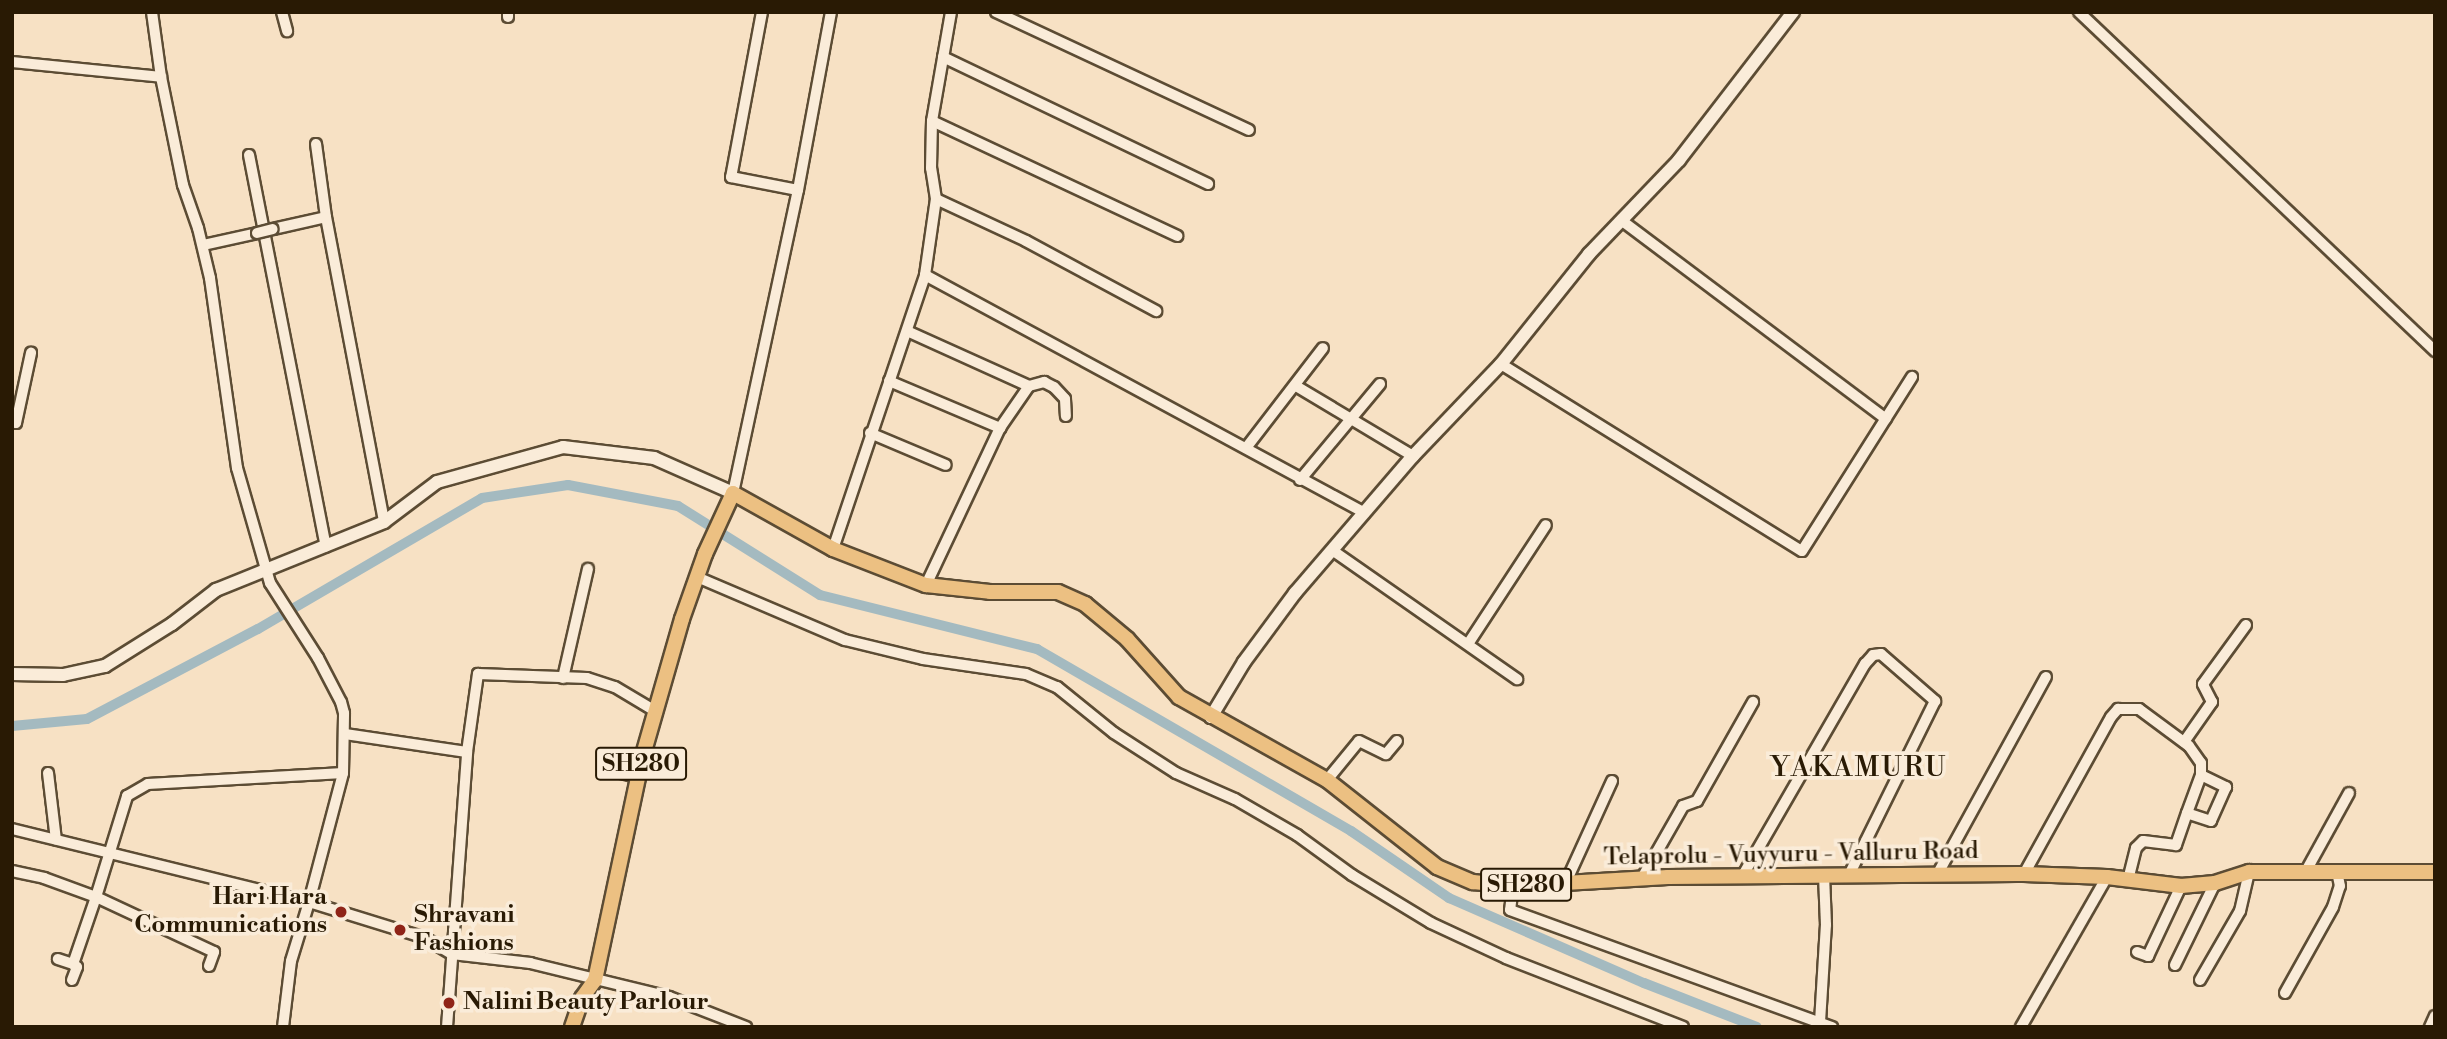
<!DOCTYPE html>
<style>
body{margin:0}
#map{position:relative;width:2447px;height:1039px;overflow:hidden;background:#f7e1c4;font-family:"Libre Bodoni",serif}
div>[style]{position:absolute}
.canal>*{height:10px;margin:-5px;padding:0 5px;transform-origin:5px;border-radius:5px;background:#a4bac0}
.roads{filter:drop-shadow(2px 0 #5c4c34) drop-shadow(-2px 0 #5c4c34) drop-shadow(0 2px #5c4c34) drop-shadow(0 -2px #5c4c34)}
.minor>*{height:10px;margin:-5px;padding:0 5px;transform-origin:5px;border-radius:5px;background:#faecd9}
.tertiary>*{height:12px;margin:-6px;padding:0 6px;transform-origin:6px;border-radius:6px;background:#faecd9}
.secondary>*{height:12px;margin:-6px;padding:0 6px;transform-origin:6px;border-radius:6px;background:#faecd9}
.primary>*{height:14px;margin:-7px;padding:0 7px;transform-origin:7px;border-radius:7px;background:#ecc082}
.bridges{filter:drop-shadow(2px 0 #5c4c34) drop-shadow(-2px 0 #5c4c34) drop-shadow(0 2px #5c4c34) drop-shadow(0 -2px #5c4c34)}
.minor-bridge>*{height:10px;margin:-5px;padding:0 5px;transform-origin:5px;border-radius:5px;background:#faecd9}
.dots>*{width:19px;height:19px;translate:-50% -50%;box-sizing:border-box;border:4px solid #faecd9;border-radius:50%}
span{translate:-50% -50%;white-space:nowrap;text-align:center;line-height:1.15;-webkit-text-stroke:7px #faecd9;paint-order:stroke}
.shield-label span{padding:2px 5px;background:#faecd9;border:2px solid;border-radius:5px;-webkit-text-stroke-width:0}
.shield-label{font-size:23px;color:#291a04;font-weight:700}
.street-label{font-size:24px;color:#291a04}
.poi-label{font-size:24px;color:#291a04;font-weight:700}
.right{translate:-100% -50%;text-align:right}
.left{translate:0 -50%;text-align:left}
.quarter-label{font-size:28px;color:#291a04;letter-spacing:2px}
.frame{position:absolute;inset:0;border:14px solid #291a04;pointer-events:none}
</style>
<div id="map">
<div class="canal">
<div style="left:12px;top:726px;width:75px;rotate:-5.3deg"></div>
<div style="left:87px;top:719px;width:193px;rotate:-27.8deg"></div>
<div style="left:258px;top:629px;width:259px;rotate:-30.3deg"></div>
<div style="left:482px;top:498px;width:87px;rotate:-8.6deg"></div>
<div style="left:568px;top:485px;width:112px;rotate:10.8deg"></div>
<div style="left:678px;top:506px;width:168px;rotate:32.1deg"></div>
<div style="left:820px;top:595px;width:224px;rotate:14deg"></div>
<div style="left:1037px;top:649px;width:363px;rotate:30.1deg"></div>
<div style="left:1351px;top:831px;width:119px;rotate:34.4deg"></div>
<div style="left:1449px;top:898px;width:213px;rotate:23.6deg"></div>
<div style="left:1644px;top:983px;width:121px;rotate:21.3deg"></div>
</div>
<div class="roads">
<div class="minor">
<div style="left:282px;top:12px;width:20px;rotate:75deg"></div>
<div style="left:762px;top:12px;width:168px;rotate:100.6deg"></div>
<div style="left:731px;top:177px;width:68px;rotate:11deg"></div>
<div style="left:996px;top:12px;width:279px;rotate:25deg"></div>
<div style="left:2079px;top:12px;width:492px;rotate:43.6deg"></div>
<div style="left:508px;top:17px;width:5px;rotate:-90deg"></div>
<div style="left:943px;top:57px;width:294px;rotate:25.6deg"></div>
<div style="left:12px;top:62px;width:150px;rotate:5.7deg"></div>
<div style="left:932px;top:121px;width:271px;rotate:25.1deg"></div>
<div style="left:316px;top:144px;width:74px;rotate:82.2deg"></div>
<div style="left:326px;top:217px;width:310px;rotate:79.2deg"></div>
<div style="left:249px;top:155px;width:399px;rotate:78.9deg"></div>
<div style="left:936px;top:199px;width:99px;rotate:25deg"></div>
<div style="left:1026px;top:241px;width:148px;rotate:28.3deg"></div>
<div style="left:1621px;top:220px;width:331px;rotate:36.9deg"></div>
<div style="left:273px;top:229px;width:54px;rotate:-12.8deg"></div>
<div style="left:203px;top:245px;width:55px;rotate:-12.5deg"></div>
<div style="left:925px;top:275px;width:500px;rotate:28.41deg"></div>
<div style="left:907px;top:331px;width:134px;rotate:24.3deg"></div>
<div style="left:1501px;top:364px;width:354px;rotate:31.9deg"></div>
<div style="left:1802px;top:551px;width:206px;rotate:-57.7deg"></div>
<div style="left:889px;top:381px;width:121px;rotate:22.9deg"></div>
<div style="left:1296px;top:386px;width:136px;rotate:30.9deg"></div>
<div style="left:12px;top:422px;width:4px;rotate:14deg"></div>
<div style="left:16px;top:423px;width:72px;rotate:-77.9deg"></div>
<div style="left:870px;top:433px;width:82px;rotate:22.8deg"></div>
<div style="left:1246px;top:448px;width:126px;rotate:-52.4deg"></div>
<div style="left:1300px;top:480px;width:125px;rotate:-50.2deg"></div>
<div style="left:733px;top:493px;width:310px;rotate:-77.9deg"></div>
<div style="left:798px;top:190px;width:181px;rotate:-79.5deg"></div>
<div style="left:833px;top:549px;width:289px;rotate:-71.4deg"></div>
<div style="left:925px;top:275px;width:77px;rotate:-81.8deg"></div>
<div style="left:936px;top:199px;width:31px;rotate:-99deg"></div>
<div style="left:931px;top:168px;width:47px;rotate:-88.8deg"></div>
<div style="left:932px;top:121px;width:111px;rotate:-80.1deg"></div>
<div style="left:1332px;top:550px;width:226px;rotate:34.9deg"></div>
<div style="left:697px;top:577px;width:161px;rotate:23.1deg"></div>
<div style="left:845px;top:640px;width:80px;rotate:13.7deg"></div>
<div style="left:923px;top:659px;width:104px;rotate:8.3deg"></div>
<div style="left:1026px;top:674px;width:34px;rotate:23deg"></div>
<div style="left:1057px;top:687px;width:73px;rotate:38.9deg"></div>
<div style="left:1114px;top:733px;width:74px;rotate:32.8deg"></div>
<div style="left:1176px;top:773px;width:64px;rotate:23.8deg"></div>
<div style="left:1235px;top:799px;width:72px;rotate:30.1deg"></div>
<div style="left:1297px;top:835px;width:68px;rotate:36deg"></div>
<div style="left:1352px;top:875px;width:92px;rotate:31.3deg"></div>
<div style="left:1431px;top:923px;width:83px;rotate:25deg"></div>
<div style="left:1506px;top:958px;width:190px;rotate:21.3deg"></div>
<div style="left:926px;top:585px;width:174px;rotate:-64.8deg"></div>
<div style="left:1000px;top:428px;width:51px;rotate:-55.4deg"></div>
<div style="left:1029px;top:386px;width:16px;rotate:-15deg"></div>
<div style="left:1044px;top:382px;width:11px;rotate:27deg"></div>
<div style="left:1054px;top:387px;width:16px;rotate:47deg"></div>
<div style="left:1065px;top:399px;width:17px;rotate:87deg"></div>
<div style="left:1468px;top:644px;width:142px;rotate:-56.8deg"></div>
<div style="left:563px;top:678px;width:112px;rotate:-77.1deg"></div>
<div style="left:345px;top:734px;width:123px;rotate:8.4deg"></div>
<div style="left:2184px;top:742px;width:49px;rotate:-55deg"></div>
<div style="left:2212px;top:702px;width:20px;rotate:-117deg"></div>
<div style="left:2203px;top:684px;width:73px;rotate:-53.9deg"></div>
<div style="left:605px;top:769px;width:34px;rotate:14deg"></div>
<div style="left:48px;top:773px;width:67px;rotate:83.2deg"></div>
<div style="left:1327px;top:780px;width:50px;rotate:-50.6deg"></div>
<div style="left:1359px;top:741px;width:30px;rotate:26deg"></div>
<div style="left:1386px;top:754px;width:17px;rotate:-50deg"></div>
<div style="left:2187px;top:813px;width:40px;rotate:-69.8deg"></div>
<div style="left:12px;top:829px;width:306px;rotate:13.8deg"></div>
<div style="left:309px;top:902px;width:133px;rotate:-75.2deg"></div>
<div style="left:343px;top:773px;width:60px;rotate:-89deg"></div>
<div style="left:344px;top:713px;width:11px;rotate:-105deg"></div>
<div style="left:341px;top:702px;width:50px;rotate:-117.6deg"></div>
<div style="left:318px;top:658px;width:89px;rotate:-122.6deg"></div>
<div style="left:270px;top:583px;width:120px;rotate:-106deg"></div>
<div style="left:237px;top:468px;width:192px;rotate:-98.1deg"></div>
<div style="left:210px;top:278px;width:51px;rotate:-103.5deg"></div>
<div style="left:198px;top:228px;width:46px;rotate:-109.2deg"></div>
<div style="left:183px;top:185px;width:110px;rotate:-101.5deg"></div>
<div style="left:161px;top:77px;width:66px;rotate:-97.9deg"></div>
<div style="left:12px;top:871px;width:33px;rotate:12deg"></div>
<div style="left:44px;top:878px;width:55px;rotate:20.1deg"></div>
<div style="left:96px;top:897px;width:71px;rotate:108.9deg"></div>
<div style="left:73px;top:964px;width:16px;rotate:-162deg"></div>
<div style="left:2306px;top:871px;width:89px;rotate:-61.1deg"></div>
<div style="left:2024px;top:874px;width:179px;rotate:-61deg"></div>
<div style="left:2111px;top:717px;width:11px;rotate:-49deg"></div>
<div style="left:2118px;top:709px;width:21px"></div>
<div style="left:2139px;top:709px;width:62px;rotate:36.5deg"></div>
<div style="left:2189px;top:746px;width:21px;rotate:55deg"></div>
<div style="left:2201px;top:763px;width:12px;rotate:90deg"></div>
<div style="left:2201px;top:775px;width:28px;rotate:26deg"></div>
<div style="left:2226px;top:787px;width:37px;rotate:114deg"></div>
<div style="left:2211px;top:821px;width:25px;rotate:-162deg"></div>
<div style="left:2187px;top:813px;width:34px;rotate:109deg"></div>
<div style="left:2176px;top:845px;width:33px;rotate:-173deg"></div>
<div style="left:2143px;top:841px;width:10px;rotate:135deg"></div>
<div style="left:2136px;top:848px;width:32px;rotate:104deg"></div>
<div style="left:1743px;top:875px;width:244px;rotate:-60deg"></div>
<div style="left:1865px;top:664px;width:12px;rotate:-48deg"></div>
<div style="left:1873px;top:655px;width:8px;rotate:-7deg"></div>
<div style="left:1881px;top:654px;width:72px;rotate:41deg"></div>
<div style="left:1935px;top:701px;width:194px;rotate:116.3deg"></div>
<div style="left:1937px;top:875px;width:226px;rotate:-61.2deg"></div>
<div style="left:1642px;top:878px;width:83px;rotate:-60.3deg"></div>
<div style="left:1683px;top:806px;width:15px;rotate:-20deg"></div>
<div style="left:1697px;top:801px;width:114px;rotate:-60.5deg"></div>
<div style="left:1566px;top:882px;width:111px;rotate:-65.5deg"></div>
<div style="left:1513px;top:886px;width:24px;rotate:97deg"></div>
<div style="left:1510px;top:910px;width:343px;rotate:20deg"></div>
<div style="left:2137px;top:952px;width:12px;rotate:20deg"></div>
<div style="left:2148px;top:956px;width:77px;rotate:-64.8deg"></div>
<div style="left:2175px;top:965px;width:91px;rotate:-64deg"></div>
<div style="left:209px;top:966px;width:15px;rotate:-70deg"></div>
<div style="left:214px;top:952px;width:130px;rotate:-155deg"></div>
<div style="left:96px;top:897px;width:106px;rotate:-72.9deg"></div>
<div style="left:127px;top:796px;width:24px;rotate:-30deg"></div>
<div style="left:148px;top:784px;width:195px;rotate:-3.2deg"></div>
<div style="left:72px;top:980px;width:14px;rotate:-69deg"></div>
<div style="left:77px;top:967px;width:5px;rotate:-143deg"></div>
<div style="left:2200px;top:980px;width:80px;rotate:-59.9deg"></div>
<div style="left:2240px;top:911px;width:40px;rotate:-77deg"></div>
<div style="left:2285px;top:993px;width:98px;rotate:-60.8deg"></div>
<div style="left:2333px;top:907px;width:22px;rotate:-72deg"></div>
<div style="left:2340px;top:886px;width:14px;rotate:-102deg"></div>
<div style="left:1820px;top:1022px;width:97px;rotate:-86.5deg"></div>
<div style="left:1826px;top:925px;width:49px;rotate:-92.3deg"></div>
<div style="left:283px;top:1027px;width:66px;rotate:-83.1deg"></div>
<div style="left:291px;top:961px;width:62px;rotate:-73deg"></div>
<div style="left:309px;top:902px;width:121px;rotate:17.2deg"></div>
<div style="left:425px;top:938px;width:31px;rotate:31deg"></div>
<div style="left:452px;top:954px;width:79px;rotate:6.6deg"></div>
<div style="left:530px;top:963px;width:143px;rotate:13.7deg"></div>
<div style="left:669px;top:997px;width:83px;rotate:21.3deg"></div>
<div style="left:447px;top:1027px;width:276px;rotate:-85.8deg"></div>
<div style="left:467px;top:752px;width:79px;rotate:-82deg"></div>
<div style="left:478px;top:674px;width:109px;rotate:2.1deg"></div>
<div style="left:587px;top:678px;width:29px;rotate:18deg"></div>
<div style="left:615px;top:687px;width:49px;rotate:30.8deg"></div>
<div style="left:2021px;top:1027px;width:173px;rotate:-60.2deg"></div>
<div style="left:2430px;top:1027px;width:12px;rotate:-66deg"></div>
</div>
<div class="tertiary">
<div style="left:12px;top:674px;width:51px;rotate:1.1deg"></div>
<div style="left:63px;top:675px;width:43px;rotate:-12.1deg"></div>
<div style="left:105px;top:666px;width:79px;rotate:-32.1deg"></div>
<div style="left:172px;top:624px;width:56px;rotate:-37.7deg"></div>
<div style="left:216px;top:590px;width:181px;rotate:-22deg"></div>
<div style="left:384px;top:522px;width:66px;rotate:-37deg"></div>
<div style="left:437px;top:482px;width:131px;rotate:-15.5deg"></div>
<div style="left:563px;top:447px;width:92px;rotate:6.9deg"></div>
<div style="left:654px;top:458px;width:86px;rotate:23.9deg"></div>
</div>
<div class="secondary">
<div style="left:1211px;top:717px;width:64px;rotate:-59deg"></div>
<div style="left:1244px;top:662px;width:86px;rotate:-53.5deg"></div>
<div style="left:1295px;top:593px;width:181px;rotate:-49.3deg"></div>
<div style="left:1413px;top:456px;width:127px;rotate:-46.3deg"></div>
<div style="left:1501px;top:364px;width:141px;rotate:-51.3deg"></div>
<div style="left:1589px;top:254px;width:130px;rotate:-46.2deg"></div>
<div style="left:1679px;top:160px;width:187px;rotate:-52.4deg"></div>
</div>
<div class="primary">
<div style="left:572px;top:1027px;width:31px;rotate:-71deg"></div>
<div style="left:582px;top:998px;width:22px;rotate:-54deg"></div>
<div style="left:595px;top:980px;width:230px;rotate:-78deg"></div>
<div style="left:643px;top:755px;width:141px;rotate:-74deg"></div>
<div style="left:682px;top:619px;width:69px;rotate:-70.5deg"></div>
<div style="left:705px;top:554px;width:67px;rotate:-65.3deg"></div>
<div style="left:733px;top:493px;width:115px;rotate:29.2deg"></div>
<div style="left:833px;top:549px;width:100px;rotate:21.2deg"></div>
<div style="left:926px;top:585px;width:64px;rotate:6.2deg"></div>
<div style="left:990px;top:592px;width:68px"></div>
<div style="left:1058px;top:592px;width:30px;rotate:24deg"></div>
<div style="left:1085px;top:604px;width:55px;rotate:39.8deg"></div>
<div style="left:1127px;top:639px;width:78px;rotate:48.1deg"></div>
<div style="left:1179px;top:697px;width:170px;rotate:29.3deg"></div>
<div style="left:1327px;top:780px;width:140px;rotate:38.3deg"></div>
<div style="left:1437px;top:867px;width:39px;rotate:23deg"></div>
<div style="left:1473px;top:882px;width:40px;rotate:5.7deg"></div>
<div style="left:1513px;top:886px;width:155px;rotate:-3.3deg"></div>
<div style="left:1668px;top:877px;width:356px;rotate:-0.5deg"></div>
<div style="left:2024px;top:874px;width:83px;rotate:2.1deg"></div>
<div style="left:2107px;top:877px;width:75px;rotate:6.9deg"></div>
<div style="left:2181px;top:886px;width:34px;rotate:-5deg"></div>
<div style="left:2215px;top:883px;width:36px;rotate:-18deg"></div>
<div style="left:2249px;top:872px;width:186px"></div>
</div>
</div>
<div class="bridges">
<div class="minor-bridge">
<div style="left:257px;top:233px;width:16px;rotate:-14deg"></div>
</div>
</div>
<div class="dots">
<div style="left:341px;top:912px;background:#8f2418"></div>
<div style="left:400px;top:930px;background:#8f2418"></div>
<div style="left:449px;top:1003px;background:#8f2418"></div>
</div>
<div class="shield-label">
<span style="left:641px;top:764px">SH280</span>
<span style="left:1526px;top:885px">SH280</span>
</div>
<div class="street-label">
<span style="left:1791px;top:855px;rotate:-1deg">Telaprolu - Vuyyuru - Valluru Road</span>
</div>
<div class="poi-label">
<span class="right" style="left:327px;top:912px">Hari Hara<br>Communications</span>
<span class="left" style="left:414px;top:930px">Shravani<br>Fashions</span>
<span class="left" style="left:463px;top:1003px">Nalini Beauty Parlour</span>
</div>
<div class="quarter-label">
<span style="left:1859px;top:768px">YAKAMURU</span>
</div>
<div class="frame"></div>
</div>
